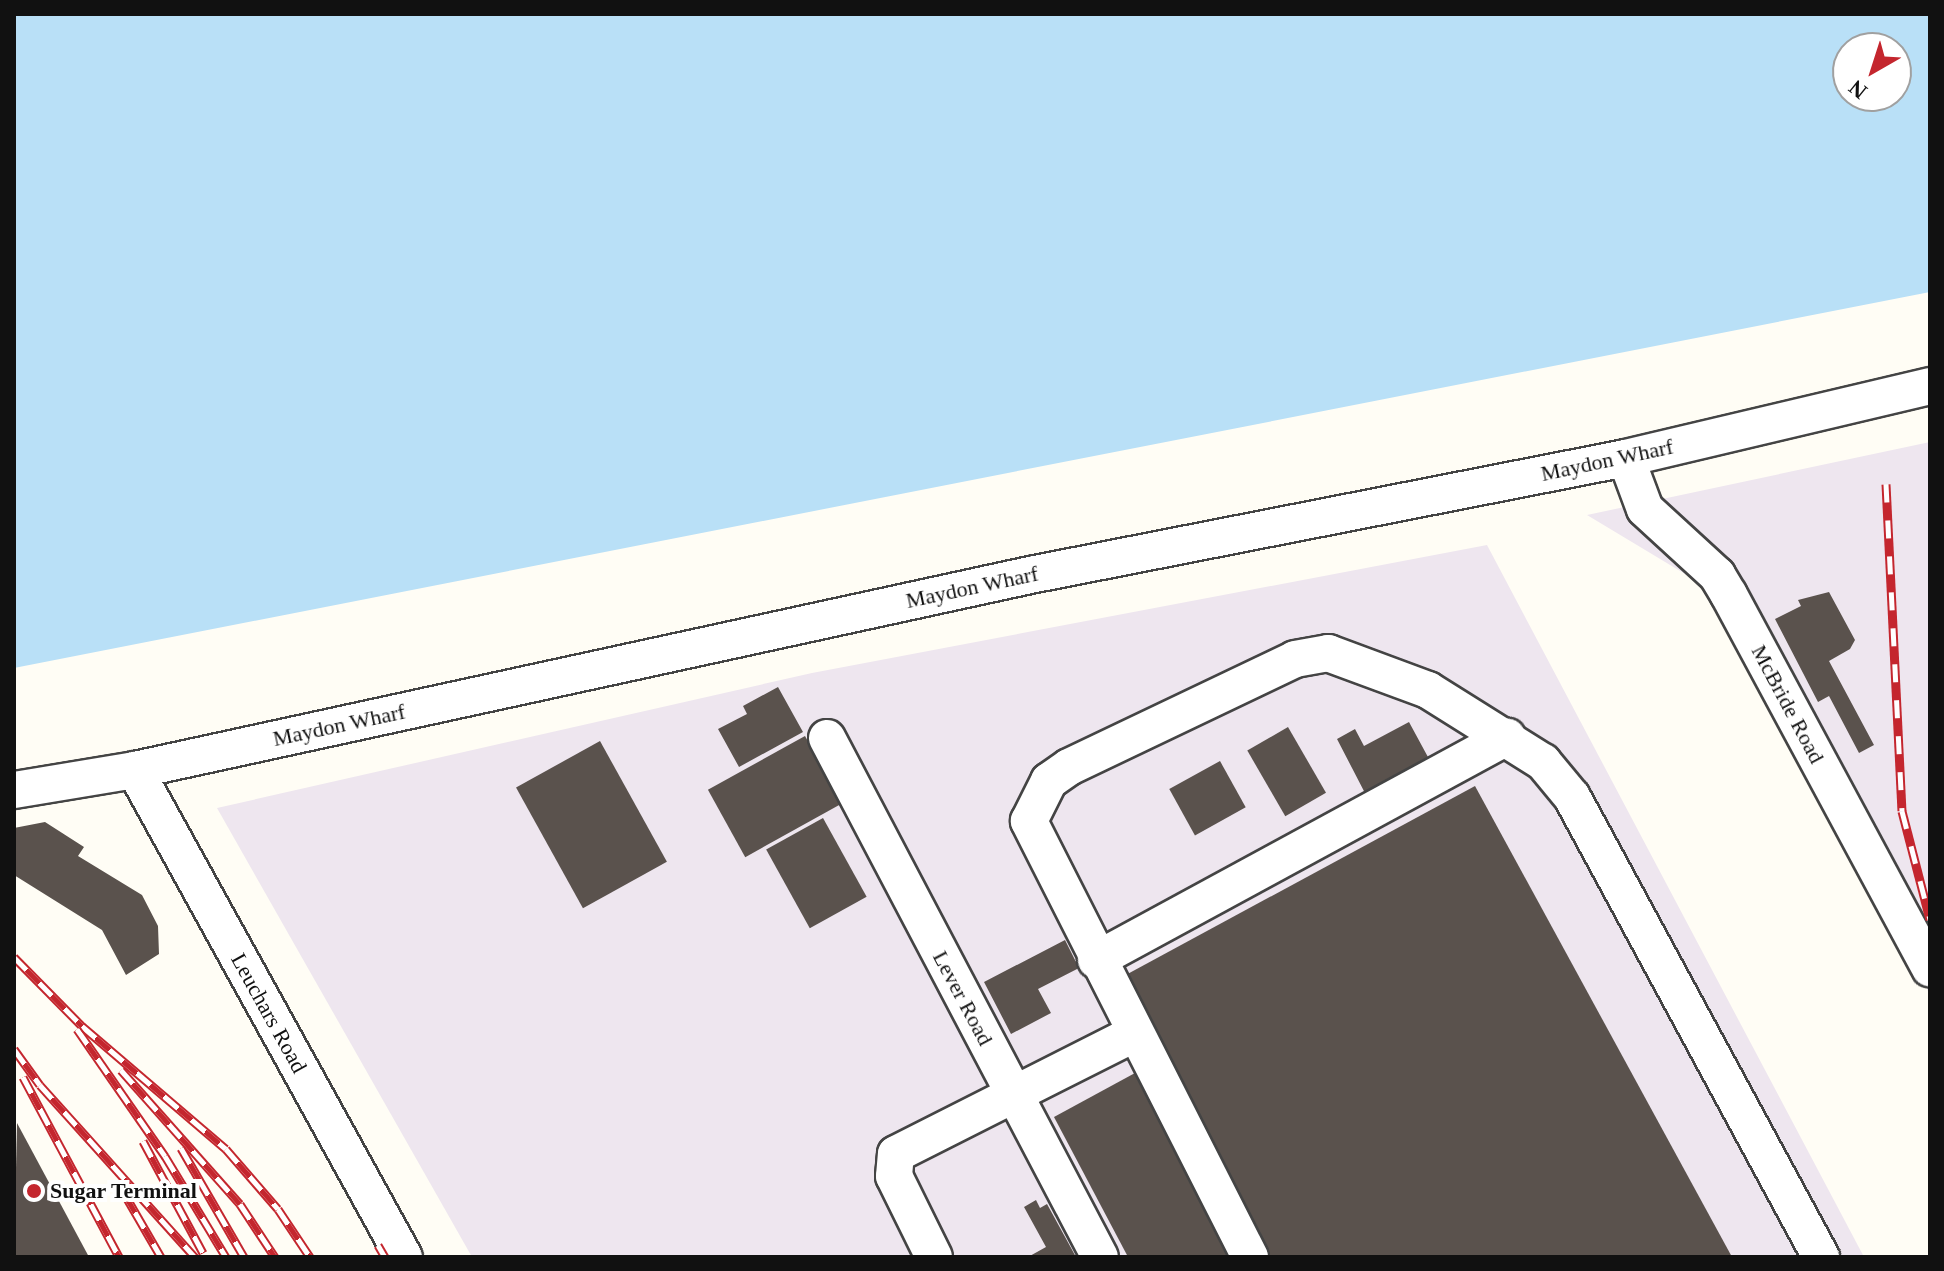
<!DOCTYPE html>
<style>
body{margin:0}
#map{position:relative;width:1944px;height:1271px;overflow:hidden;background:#fffdf5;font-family:Georgia,serif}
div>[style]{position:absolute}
.industrial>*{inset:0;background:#eee6ef}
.water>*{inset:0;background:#b9e0f7}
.building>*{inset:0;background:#5a524d;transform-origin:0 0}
.roads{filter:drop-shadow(2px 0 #444) drop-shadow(-2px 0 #444) drop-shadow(0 2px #444) drop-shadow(0 -2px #444)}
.minor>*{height:36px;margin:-18px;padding:0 18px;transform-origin:18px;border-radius:18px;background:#fff}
.rail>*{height:9px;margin-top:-4.5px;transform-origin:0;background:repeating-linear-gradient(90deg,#fff 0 18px,#c4262e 0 36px);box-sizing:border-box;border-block:2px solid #c4262e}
.dots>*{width:22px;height:22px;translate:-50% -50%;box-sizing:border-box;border:4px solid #fff;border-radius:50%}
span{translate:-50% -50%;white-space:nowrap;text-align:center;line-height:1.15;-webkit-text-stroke:8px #fff;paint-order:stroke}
.street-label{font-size:22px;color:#111}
.poi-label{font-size:22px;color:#111;font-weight:700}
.left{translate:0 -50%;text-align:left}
.frame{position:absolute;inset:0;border:16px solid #111;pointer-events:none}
.north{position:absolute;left:1832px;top:32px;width:80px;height:80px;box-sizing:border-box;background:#fff;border:2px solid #a0a0a0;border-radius:50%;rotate:219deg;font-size:22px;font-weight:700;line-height:32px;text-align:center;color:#111}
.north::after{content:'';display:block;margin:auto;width:28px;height:36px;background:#c4262e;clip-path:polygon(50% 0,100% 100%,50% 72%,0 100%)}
</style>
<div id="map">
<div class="industrial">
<div style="clip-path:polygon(1930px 442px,1930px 995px,1720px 595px,1587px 515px)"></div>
<div style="clip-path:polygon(1487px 545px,1864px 1257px,472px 1257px,217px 808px,812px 673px)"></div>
</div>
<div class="water">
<div style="clip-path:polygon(evenodd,14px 14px,1930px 14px,1930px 292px,14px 668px,14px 14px,1848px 48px,1896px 48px,1896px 96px,1848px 96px,1848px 48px)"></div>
</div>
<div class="building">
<div style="clip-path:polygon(1829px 592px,1855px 640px,1850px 649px,1829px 661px,1874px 745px,1859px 753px,1829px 696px,1818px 702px,1775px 619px,1801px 606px,1798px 600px)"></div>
<div style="clip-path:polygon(778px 687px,803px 732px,739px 767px,718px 729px,747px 714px,743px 706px)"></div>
<div style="clip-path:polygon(1409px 722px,1435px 770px,1366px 795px,1337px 739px,1355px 729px,1364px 746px)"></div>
<div style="left:1288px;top:727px;width:76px;height:47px;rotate:60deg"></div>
<div style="left:805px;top:736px;width:77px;height:111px;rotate:61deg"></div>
<div style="left:600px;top:741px;width:138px;height:96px;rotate:61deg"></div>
<div style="left:1220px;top:761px;width:53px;height:58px;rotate:61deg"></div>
<div style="clip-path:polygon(1475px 786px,1732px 1257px,1260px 1257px,1122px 977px)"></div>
<div style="left:823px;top:818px;width:90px;height:65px;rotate:61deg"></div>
<div style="clip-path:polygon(45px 822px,84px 847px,78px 856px,142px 895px,158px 926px,159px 954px,126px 975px,102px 930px,14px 875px,14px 828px)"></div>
<div style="clip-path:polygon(1065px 940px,1079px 968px,1038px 989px,1051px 1013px,1011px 1034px,984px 982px)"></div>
<div style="clip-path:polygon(1135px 1073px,1233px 1257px,1128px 1257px,1054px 1117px)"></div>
<div style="clip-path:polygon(17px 1123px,89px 1257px,14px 1257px)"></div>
<div style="clip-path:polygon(1036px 1200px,1040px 1208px,1047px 1204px,1076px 1257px,1028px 1257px,1046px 1247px,1024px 1207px)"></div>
</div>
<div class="roads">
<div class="minor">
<div style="left:1626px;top:458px;width:54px;rotate:69.6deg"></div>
<div style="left:1645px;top:509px;width:98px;rotate:42.5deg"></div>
<div style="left:1717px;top:575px;width:23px;rotate:59deg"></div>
<div style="left:1729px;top:595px;width:424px;rotate:61.7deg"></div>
<div style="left:827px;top:738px;width:586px;rotate:62.26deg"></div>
<div style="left:135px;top:770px;width:556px;rotate:61.09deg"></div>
<div style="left:14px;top:790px;width:123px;rotate:-9.4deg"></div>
<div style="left:135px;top:770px;width:916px;rotate:-12.29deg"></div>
<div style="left:1030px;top:575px;width:607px;rotate:-11.11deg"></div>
<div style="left:1626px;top:458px;width:312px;rotate:-13.3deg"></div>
<div style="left:1096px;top:960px;width:468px;rotate:-28.5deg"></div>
<div style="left:934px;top:1257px;width:90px;rotate:-116.3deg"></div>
<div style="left:894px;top:1176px;width:22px;rotate:-85deg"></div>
<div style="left:896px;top:1154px;width:267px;rotate:-26.8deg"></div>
<div style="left:1250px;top:1257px;width:489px;rotate:-116.9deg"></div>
<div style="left:1029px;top:821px;width:45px;rotate:-63.4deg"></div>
<div style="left:1049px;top:781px;width:24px;rotate:-35deg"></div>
<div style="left:1069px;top:767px;width:250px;rotate:-25.5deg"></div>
<div style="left:1295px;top:659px;width:34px;rotate:-10deg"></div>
<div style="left:1328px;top:653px;width:107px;rotate:20.3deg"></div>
<div style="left:1428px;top:690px;width:136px;rotate:32.1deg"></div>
<div style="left:1543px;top:762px;width:45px;rotate:50.4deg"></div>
<div style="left:1572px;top:797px;width:523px;rotate:61.57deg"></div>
</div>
</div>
<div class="rail">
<div style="left:1886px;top:484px;width:327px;rotate:87.2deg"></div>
<div style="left:1902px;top:811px;width:112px;rotate:75.5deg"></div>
<div style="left:14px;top:957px;width:97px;rotate:45.4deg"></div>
<div style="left:82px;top:1026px;width:189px;rotate:40.5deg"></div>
<div style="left:226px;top:1149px;width:79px;rotate:49.1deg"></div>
<div style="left:278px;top:1209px;width:58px;rotate:56.3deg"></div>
<div style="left:77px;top:1029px;width:155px;rotate:55.3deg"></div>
<div style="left:165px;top:1156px;width:118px;rotate:58.9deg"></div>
<div style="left:14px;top:1049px;width:44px;rotate:54.2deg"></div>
<div style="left:40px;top:1085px;width:232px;rotate:48deg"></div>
<div style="left:121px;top:1070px;width:179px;rotate:48.4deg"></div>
<div style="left:240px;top:1204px;width:64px;rotate:56.6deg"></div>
<div style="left:23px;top:1077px;width:204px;rotate:61.9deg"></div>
<div style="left:143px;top:1141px;width:127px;rotate:61.8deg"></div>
<div style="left:181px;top:1148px;width:126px;rotate:60deg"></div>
<div style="left:117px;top:1181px;width:88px;rotate:59.9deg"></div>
<div style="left:378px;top:1245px;width:14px;rotate:60deg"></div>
</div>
<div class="dots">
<div style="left:34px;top:1191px;background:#c4262e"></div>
</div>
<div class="street-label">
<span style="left:1607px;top:460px;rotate:-12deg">Maydon Wharf</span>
<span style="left:972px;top:587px;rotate:-12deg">Maydon Wharf</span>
<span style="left:1788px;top:704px;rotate:62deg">McBride Road</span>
<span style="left:339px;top:725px;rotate:-12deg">Maydon Wharf</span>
<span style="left:963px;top:998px;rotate:62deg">Lever Road</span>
<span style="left:269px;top:1013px;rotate:61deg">Leuchars Road</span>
</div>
<div class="poi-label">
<span class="left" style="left:50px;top:1191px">Sugar Terminal</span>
</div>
<div class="frame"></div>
<div class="north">N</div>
</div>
